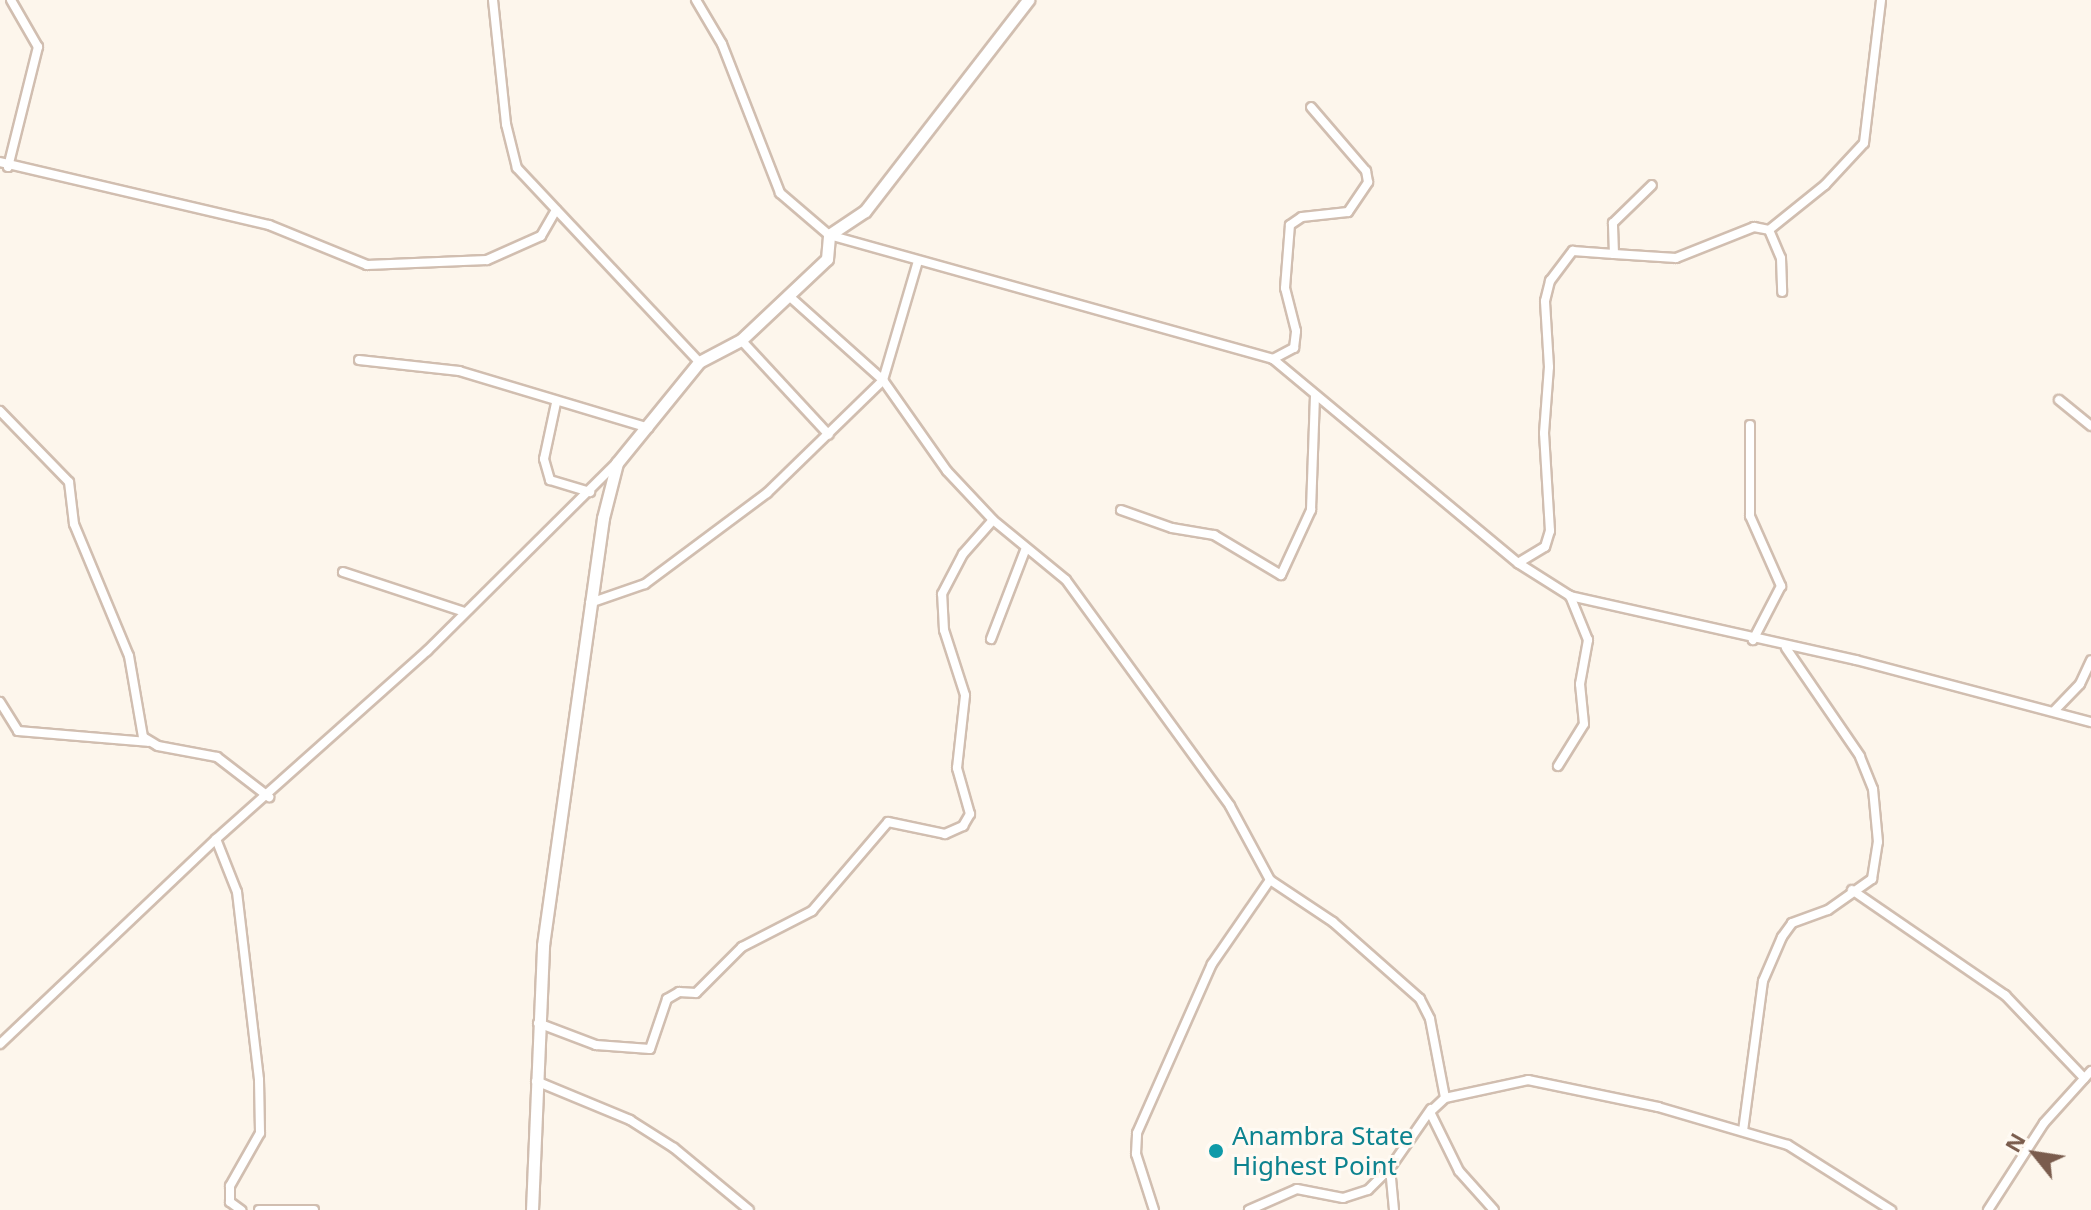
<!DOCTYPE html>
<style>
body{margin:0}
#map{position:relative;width:2091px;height:1210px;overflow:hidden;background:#fdf6ec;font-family:"Noto Sans",sans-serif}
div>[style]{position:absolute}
.roads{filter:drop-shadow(2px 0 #d1beb0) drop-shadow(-2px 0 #d1beb0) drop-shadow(0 2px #d1beb0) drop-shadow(0 -2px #d1beb0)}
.minor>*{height:8px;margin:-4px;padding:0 4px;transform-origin:4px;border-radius:4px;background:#fff}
.secondary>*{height:11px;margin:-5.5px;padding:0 5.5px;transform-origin:5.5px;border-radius:5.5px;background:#fff}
.dots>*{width:22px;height:22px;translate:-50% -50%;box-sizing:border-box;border:4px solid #fffaf3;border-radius:50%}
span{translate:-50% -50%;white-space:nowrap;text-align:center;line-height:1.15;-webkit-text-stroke:6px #fffaf3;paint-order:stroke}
.culture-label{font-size:26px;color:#0d838f}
.left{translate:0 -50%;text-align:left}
.north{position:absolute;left:1995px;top:1114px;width:80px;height:80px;-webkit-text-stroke:6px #fffaf3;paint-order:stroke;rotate:300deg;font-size:22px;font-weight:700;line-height:32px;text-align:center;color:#7a5c4d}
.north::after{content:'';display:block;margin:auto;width:28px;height:36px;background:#7a5c4d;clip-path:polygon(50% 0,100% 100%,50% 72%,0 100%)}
</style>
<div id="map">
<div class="roads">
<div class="minor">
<div style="left:493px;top:0;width:125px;rotate:84deg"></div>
<div style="left:506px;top:124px;width:45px;rotate:76deg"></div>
<div style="left:517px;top:168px;width:266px;rotate:46.8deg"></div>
<div style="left:696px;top:0;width:51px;rotate:59.4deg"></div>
<div style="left:722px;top:44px;width:160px;rotate:68.7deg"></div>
<div style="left:780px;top:193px;width:65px;rotate:40.6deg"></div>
<div style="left:829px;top:235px;width:461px;rotate:15.6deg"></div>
<div style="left:1273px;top:359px;width:319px;rotate:39.8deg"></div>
<div style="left:1518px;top:563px;width:62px;rotate:32.4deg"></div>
<div style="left:1570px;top:596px;width:293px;rotate:12.6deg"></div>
<div style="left:1856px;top:660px;width:243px;rotate:14.8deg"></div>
<div style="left:0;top:162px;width:276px;rotate:13.2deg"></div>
<div style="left:269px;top:225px;width:106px;rotate:22.2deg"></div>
<div style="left:367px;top:265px;width:120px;rotate:-2.4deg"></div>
<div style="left:487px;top:260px;width:59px;rotate:-24deg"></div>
<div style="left:541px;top:236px;width:30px;rotate:-60deg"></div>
<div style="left:8px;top:167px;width:124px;rotate:-76deg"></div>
<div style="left:38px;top:47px;width:54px;rotate:-119.9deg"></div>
<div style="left:1769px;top:230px;width:30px;rotate:67deg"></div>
<div style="left:1781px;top:258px;width:34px;rotate:88deg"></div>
<div style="left:1614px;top:254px;width:62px;rotate:3.7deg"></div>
<div style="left:1676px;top:258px;width:84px;rotate:-21.7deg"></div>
<div style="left:1754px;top:227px;width:15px;rotate:11deg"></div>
<div style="left:1769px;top:230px;width:72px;rotate:-38.8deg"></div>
<div style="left:1825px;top:185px;width:57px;rotate:-47.1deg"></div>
<div style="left:1864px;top:143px;width:144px;rotate:-83.2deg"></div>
<div style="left:789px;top:296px;width:126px;rotate:41.8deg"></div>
<div style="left:883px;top:380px;width:111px;rotate:54.9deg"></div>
<div style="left:947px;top:471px;width:67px;rotate:46.8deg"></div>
<div style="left:993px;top:520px;width:94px;rotate:39.4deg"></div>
<div style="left:1066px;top:580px;width:279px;rotate:54deg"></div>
<div style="left:1230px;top:806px;width:84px;rotate:61.6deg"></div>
<div style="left:1270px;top:880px;width:76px;rotate:33.7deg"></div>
<div style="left:1333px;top:922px;width:116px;rotate:41.5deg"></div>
<div style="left:1420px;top:999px;width:22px;rotate:63deg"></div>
<div style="left:1430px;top:1019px;width:80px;rotate:79.2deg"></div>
<div style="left:1445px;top:1098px;width:21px;rotate:137deg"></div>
<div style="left:1430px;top:1112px;width:66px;rotate:63.8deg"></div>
<div style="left:1459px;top:1171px;width:52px;rotate:48.1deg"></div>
<div style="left:741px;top:340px;width:129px;rotate:47.2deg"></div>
<div style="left:1273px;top:359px;width:24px;rotate:-28deg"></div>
<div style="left:1294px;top:348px;width:17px;rotate:-83deg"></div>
<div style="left:1296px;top:331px;width:44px;rotate:-104.3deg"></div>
<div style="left:1285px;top:288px;width:63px;rotate:-85.5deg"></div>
<div style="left:1290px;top:225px;width:14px;rotate:-34deg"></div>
<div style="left:1302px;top:217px;width:46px;rotate:-6.2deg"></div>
<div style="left:1348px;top:212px;width:36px;rotate:-56deg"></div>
<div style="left:1368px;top:182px;width:11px;rotate:-100deg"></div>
<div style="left:1366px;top:171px;width:84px;rotate:-130.7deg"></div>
<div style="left:359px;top:360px;width:101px;rotate:6.3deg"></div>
<div style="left:459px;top:371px;width:198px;rotate:16.7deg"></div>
<div style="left:2059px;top:400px;width:41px;rotate:39.1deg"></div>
<div style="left:556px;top:403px;width:57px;rotate:102.1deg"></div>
<div style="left:544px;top:459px;width:22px;rotate:74deg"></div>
<div style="left:550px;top:480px;width:42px;rotate:16.7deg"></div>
<div style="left:0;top:411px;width:99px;rotate:45.8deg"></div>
<div style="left:69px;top:482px;width:42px;rotate:83.2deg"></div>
<div style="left:74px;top:524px;width:143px;rotate:67.4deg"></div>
<div style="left:129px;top:656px;width:82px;rotate:80.2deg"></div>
<div style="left:143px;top:737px;width:17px;rotate:31deg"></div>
<div style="left:158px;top:746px;width:60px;rotate:10.6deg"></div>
<div style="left:217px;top:757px;width:66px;rotate:37.6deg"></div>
<div style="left:1750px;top:425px;width:91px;rotate:90deg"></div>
<div style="left:1750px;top:516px;width:77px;rotate:66.1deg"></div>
<div style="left:1781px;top:586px;width:61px;rotate:117.4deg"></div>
<div style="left:1121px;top:510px;width:54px;rotate:19.4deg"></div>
<div style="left:1172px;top:528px;width:43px;rotate:9.5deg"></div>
<div style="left:1214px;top:535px;width:78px;rotate:30.8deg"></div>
<div style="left:1281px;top:575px;width:72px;rotate:-65.2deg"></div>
<div style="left:1311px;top:510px;width:115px;rotate:-88deg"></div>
<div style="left:1518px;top:563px;width:31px;rotate:-31deg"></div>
<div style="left:1545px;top:547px;width:17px;rotate:-73deg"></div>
<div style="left:1550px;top:531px;width:98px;rotate:-93.5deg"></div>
<div style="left:1544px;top:433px;width:66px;rotate:-85.7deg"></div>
<div style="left:1549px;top:367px;width:66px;rotate:-93.5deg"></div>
<div style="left:1545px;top:301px;width:21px;rotate:-76deg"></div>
<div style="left:1550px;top:281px;width:38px;rotate:-53deg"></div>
<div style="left:1573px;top:251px;width:41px;rotate:4.2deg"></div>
<div style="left:1614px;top:254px;width:31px;rotate:-92deg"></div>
<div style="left:1613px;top:223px;width:54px;rotate:-44.3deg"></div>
<div style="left:343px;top:572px;width:128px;rotate:18.2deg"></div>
<div style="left:590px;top:603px;width:58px;rotate:-19.1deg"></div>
<div style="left:645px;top:584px;width:152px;rotate:-36.7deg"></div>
<div style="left:767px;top:493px;width:162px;rotate:-44.2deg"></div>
<div style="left:883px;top:380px;width:124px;rotate:-73.6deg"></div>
<div style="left:991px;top:639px;width:97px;rotate:-69deg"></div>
<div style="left:0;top:702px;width:34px;rotate:58deg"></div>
<div style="left:18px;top:731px;width:130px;rotate:4.8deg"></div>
<div style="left:2054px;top:711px;width:37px;rotate:-46deg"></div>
<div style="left:2080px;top:684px;width:26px;rotate:-65deg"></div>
<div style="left:1558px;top:766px;width:49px;rotate:-58.2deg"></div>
<div style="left:1584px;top:724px;width:40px;rotate:-95.7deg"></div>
<div style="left:1580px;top:684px;width:45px;rotate:-79.7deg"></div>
<div style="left:1588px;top:640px;width:48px;rotate:-112.2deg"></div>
<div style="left:216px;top:839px;width:57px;rotate:68.4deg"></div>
<div style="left:237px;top:892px;width:189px;rotate:83.3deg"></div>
<div style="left:259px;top:1080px;width:53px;rotate:88.9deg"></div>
<div style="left:260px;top:1133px;width:61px;rotate:119.5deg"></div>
<div style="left:230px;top:1186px;width:16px;rotate:90deg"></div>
<div style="left:230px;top:1202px;width:14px;rotate:36deg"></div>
<div style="left:1852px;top:890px;width:186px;rotate:34.5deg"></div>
<div style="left:2005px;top:995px;width:115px;rotate:46.4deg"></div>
<div style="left:538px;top:1023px;width:62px;rotate:20.8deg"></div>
<div style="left:596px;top:1045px;width:54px;rotate:4.2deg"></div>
<div style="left:650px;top:1049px;width:53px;rotate:-71.2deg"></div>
<div style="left:667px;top:999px;width:14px;rotate:-30deg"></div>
<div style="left:679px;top:992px;width:17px;rotate:3deg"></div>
<div style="left:696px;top:993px;width:65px;rotate:-45deg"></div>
<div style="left:742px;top:947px;width:79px;rotate:-27.2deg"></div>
<div style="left:812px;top:911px;width:117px;rotate:-49.5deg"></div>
<div style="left:888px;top:822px;width:58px;rotate:11.9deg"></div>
<div style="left:945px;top:834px;width:20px;rotate:-24deg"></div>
<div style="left:963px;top:826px;width:14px;rotate:-60deg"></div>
<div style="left:970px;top:814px;width:48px;rotate:-105.8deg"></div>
<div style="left:957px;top:768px;width:73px;rotate:-83.7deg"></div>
<div style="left:965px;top:695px;width:68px;rotate:-107.9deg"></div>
<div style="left:944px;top:630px;width:36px;rotate:-93deg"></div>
<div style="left:942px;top:594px;width:45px;rotate:-62.3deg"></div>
<div style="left:963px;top:554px;width:45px;rotate:-48.6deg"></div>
<div style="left:0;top:1044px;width:298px;rotate:-43.5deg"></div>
<div style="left:216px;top:839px;width:283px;rotate:-41.7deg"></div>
<div style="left:427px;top:651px;width:267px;rotate:-44.8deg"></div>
<div style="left:536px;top:1081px;width:102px;rotate:22.5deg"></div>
<div style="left:630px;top:1120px;width:52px;rotate:32.5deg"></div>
<div style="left:674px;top:1148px;width:97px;rotate:39.6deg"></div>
<div style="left:1445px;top:1098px;width:85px;rotate:-12.2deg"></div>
<div style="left:1528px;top:1080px;width:133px;rotate:11.7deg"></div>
<div style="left:1658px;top:1107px;width:135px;rotate:16.3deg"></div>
<div style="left:1788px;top:1145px;width:122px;rotate:32.3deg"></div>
<div style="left:1743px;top:1131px;width:151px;rotate:-82.4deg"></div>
<div style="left:1763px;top:981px;width:48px;rotate:-66.6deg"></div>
<div style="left:1782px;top:937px;width:17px;rotate:-54deg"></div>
<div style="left:1792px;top:923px;width:38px;rotate:-20deg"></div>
<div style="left:1828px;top:910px;width:54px;rotate:-35.2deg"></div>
<div style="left:1872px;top:879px;width:37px;rotate:-81deg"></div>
<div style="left:1878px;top:842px;width:53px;rotate:-95.4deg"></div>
<div style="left:1873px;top:789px;width:35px;rotate:-112deg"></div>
<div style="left:1860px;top:756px;width:131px;rotate:-124.4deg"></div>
<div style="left:259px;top:1210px;width:55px"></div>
<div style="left:1154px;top:1210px;width:59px;rotate:-107.8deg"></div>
<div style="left:1136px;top:1154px;width:21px;rotate:-87deg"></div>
<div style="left:1137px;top:1133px;width:185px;rotate:-66.1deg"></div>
<div style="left:1212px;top:964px;width:102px;rotate:-55.4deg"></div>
<div style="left:1249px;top:1210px;width:52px;rotate:-23.6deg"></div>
<div style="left:1297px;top:1189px;width:47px;rotate:11.1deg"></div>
<div style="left:1343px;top:1198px;width:26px;rotate:-18deg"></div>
<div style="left:1368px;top:1190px;width:31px;rotate:-45deg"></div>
<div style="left:1394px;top:1210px;width:42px;rotate:-95.4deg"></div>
<div style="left:1390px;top:1168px;width:72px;rotate:-55.2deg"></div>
<div style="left:1988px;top:1210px;width:103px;rotate:-57.2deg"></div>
<div style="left:2044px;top:1123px;width:70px;rotate:-47.9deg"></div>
</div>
<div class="secondary">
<div style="left:532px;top:1210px;width:265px;rotate:-87.6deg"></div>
<div style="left:543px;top:945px;width:431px;rotate:-82deg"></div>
<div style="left:603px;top:518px;width:57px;rotate:-75.7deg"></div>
<div style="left:617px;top:463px;width:130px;rotate:-50.9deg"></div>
<div style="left:699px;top:362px;width:47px;rotate:-27.6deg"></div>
<div style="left:741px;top:340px;width:118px;rotate:-43.3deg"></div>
<div style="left:827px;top:259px;width:24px;rotate:-85deg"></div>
<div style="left:829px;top:235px;width:43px;rotate:-33.7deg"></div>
<div style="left:865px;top:211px;width:267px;rotate:-52.3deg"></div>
</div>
</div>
<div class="dots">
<div style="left:1216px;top:1151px;background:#0f9aa8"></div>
</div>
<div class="culture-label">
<span class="left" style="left:1232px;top:1151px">Anambra State<br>Highest Point</span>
</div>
<div class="north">N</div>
</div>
